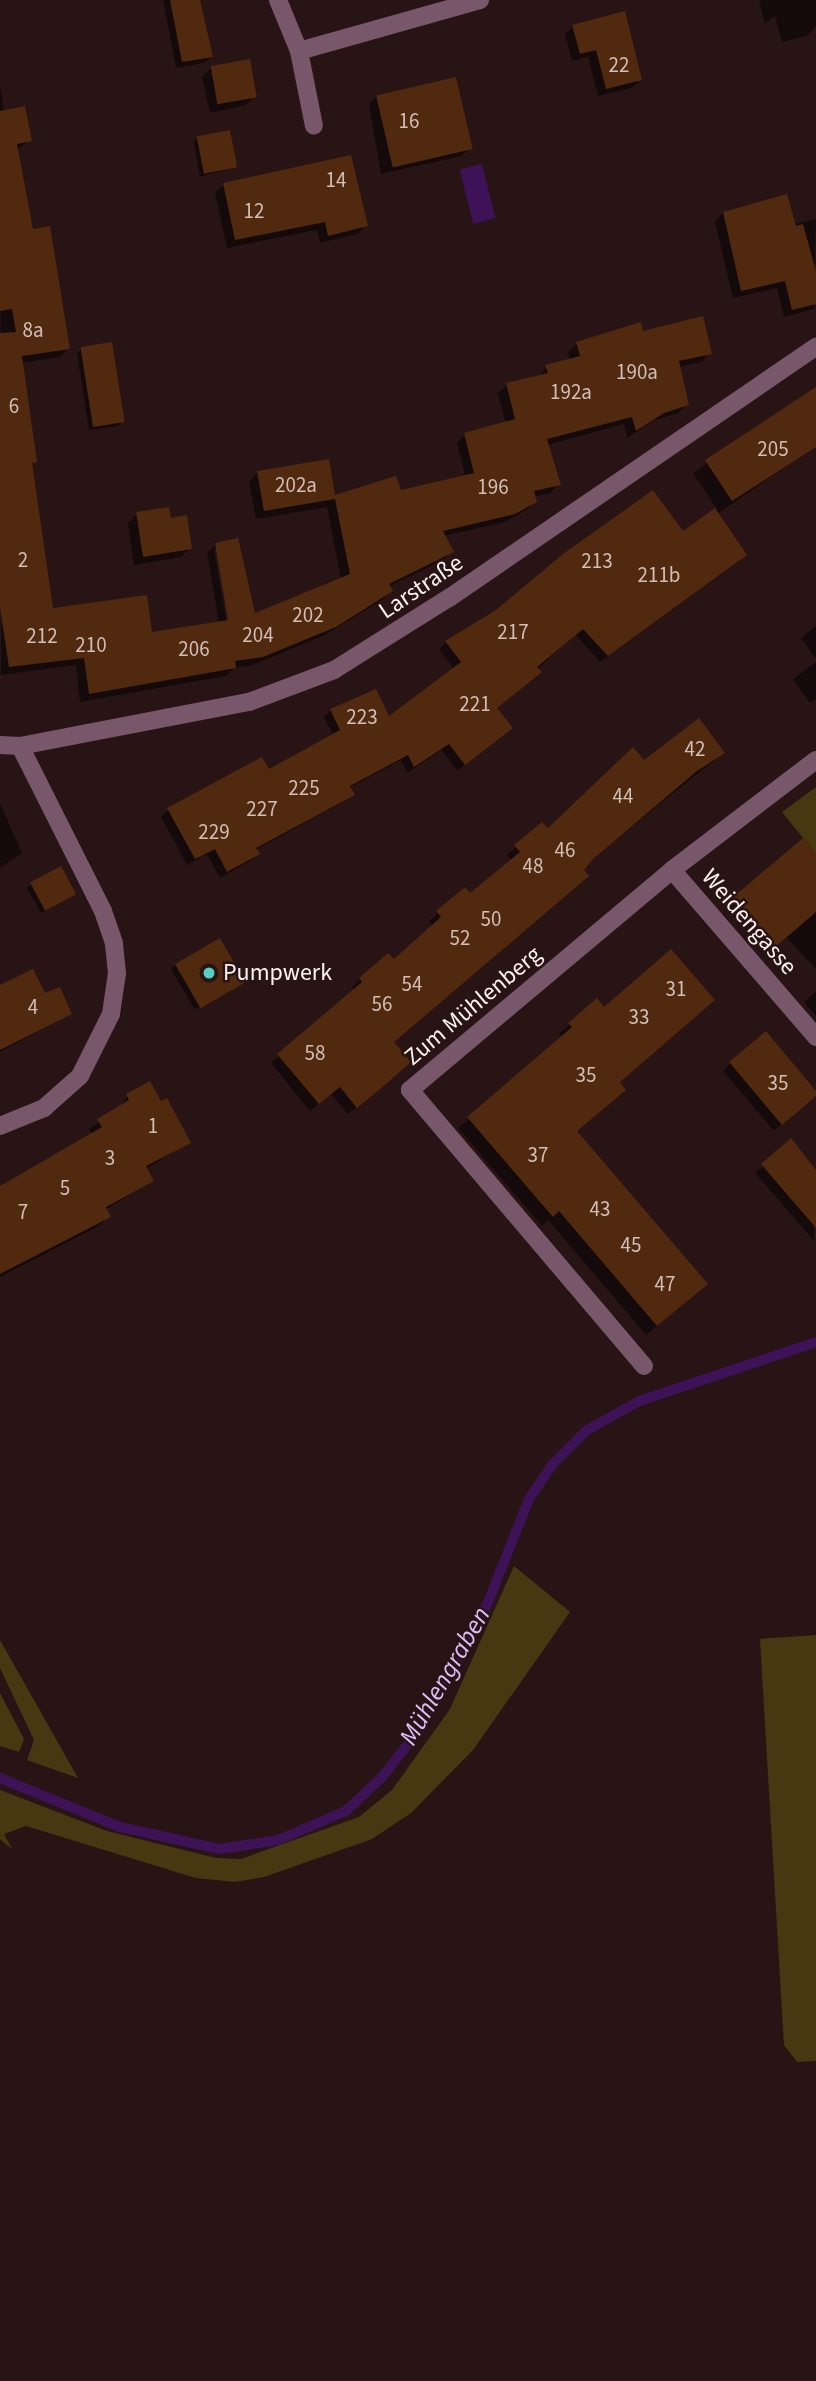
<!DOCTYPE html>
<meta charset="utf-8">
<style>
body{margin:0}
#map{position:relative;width:816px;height:2381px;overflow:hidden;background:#281415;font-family:"Source Sans 3",sans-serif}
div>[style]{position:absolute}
.green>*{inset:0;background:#483811}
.water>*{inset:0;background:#3e1256;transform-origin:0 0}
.shadow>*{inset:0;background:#0007;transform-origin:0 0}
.stream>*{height:10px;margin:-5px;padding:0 5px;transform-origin:5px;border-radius:5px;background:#3e1256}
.building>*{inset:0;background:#51290e;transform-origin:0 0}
.minor>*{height:18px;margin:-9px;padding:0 9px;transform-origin:9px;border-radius:9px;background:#79576a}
.dots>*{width:19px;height:19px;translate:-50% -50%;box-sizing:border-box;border:4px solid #281415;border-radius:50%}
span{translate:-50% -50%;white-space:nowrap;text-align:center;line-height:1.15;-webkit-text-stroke:5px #281415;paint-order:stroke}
.number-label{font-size:21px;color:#d2bfb8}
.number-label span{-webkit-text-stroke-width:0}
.street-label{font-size:24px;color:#fdf1f1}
.poi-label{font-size:24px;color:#fdf1f1}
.left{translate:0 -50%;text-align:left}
.water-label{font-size:26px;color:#dfbcf7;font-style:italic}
</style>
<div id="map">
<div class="green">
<div style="clip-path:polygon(816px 787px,816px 854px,782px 812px)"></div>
<div style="clip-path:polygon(514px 1566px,570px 1612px,473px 1750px,411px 1813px,372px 1839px,264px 1877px,235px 1882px,196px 1878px,26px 1826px,4px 1834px,12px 1849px,0 1839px,0 1790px,107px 1831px,216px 1858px,241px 1859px,359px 1817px,392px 1790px,450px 1709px)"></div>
<div style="clip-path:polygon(816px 1635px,816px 2061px,797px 2062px,784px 2045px,760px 1639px)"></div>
<div style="clip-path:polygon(0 1640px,78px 1778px,27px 1760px,34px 1740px,0 1668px)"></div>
<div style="clip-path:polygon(0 1693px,24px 1739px,19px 1752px,0 1746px)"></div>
</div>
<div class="water">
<div style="left:482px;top:164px;width:56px;height:23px;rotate:76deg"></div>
</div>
<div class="shadow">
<div style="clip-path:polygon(163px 0,199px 0,211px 57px,204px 63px,176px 68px)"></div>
<div style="clip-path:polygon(759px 0,816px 0,816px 26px,807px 36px,782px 42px,775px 16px,765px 24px)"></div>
<div style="clip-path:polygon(573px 26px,640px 80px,632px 88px,598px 96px,588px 57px,572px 61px,565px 34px)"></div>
<div style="clip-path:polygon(211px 68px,255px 96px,246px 105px,210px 113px,202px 77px)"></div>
<div style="clip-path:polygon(evenodd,0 85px,4px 112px,30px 140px,16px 150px,32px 231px,68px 348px,60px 357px,21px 363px,35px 461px,30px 466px,51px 610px,150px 634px,219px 623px,207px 553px,216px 544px,254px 616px,341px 579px,327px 507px,256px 519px,249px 481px,258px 472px,333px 497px,400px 492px,465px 475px,457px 443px,465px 435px,506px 424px,498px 393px,507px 385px,538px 377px,546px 367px,570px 360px,568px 352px,577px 344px,642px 333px,710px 353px,701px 362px,678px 367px,687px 405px,678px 413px,653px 421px,627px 438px,624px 424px,547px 445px,559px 484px,550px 493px,533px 497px,535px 502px,526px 510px,505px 522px,444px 536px,451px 552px,443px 560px,388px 587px,391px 591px,382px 600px,325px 635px,253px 665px,234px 668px,226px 676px,80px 702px,76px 665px,1px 675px,0 85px,214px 549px,218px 549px,231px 629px,228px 629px,214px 549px)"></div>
<div style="clip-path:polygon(377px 96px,470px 148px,462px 156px,381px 174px,369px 104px)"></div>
<div style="clip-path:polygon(198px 138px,235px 167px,200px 177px,194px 142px)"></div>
<div style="clip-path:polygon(224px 184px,366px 226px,357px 234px,320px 243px,317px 230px,227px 248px,215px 193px)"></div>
<div style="clip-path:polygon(723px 213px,794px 224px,816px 219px,814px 309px,784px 317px,777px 288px,733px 298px,715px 222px)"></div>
<div style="clip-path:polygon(81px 349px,122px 422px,118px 426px,89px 430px,77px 353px)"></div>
<div style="clip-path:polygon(816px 388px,816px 446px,717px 514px,738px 562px,600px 662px,575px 634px,496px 709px,503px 735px,457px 771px,442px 750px,407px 773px,401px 760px,349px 788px,352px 794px,345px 801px,255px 850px,257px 854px,250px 861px,220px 878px,207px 854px,187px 865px,161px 817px,168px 810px,268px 771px,333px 736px,324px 717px,331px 710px,389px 719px,454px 669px,439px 649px,446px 642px,683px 533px,717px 509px,693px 473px)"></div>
<div style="clip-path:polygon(137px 514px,169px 520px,190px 548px,181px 557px,134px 565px,128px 523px)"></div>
<div style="clip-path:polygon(816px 626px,816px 659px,801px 638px)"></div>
<div style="clip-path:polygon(816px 662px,816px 699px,810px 703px,793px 679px)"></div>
<div style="clip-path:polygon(723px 753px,589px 861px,392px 1043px,400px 1070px,348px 1114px,331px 1094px,310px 1111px,271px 1063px,355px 991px,352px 987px,360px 979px,394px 962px,434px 926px,429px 921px,465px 889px,470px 895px,512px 861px,507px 855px,542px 825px,548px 831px,644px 762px)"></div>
<div style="clip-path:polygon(0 803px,22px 853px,0 868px)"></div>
<div style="clip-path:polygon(816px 856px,816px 969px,786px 937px,766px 953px,727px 905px)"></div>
<div style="clip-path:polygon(31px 884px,74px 894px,41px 913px,27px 888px)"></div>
<div style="left:219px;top:940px;width:48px;height:56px;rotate:60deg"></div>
<div style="clip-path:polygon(0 987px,44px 996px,70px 1014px,0 1052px)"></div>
<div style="clip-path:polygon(816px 991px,816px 1016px,804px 1002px)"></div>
<div style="clip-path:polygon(597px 1001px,618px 1083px,576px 1132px,695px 1294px,646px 1335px,548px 1220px,542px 1226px,458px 1128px,563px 1038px,559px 1034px)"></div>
<div style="clip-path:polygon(730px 1063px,816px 1094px,774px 1131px,723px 1071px)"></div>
<div style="clip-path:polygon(127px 1096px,160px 1103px,189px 1142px,146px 1169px,152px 1181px,105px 1210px,108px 1217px,99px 1226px,0 1277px,0 1189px,92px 1135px,89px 1129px,120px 1108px)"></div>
<div style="clip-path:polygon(790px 1141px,816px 1170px,814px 1241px,755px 1173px)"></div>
</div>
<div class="stream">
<div style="left:0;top:1778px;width:130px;rotate:22.2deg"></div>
<div style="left:120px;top:1827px;width:102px;rotate:12.4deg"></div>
<div style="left:220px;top:1849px;width:59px;rotate:-8.8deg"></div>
<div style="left:278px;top:1840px;width:74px;rotate:-23.1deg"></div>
<div style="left:346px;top:1811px;width:51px;rotate:-43.4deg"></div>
<div style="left:383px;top:1776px;width:65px;rotate:-51.9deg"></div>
<div style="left:423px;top:1725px;width:139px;rotate:-62.1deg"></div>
<div style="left:488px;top:1602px;width:111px;rotate:-68.3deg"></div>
<div style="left:529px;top:1499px;width:40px;rotate:-56deg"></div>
<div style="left:551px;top:1466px;width:51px;rotate:-45deg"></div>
<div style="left:587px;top:1430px;width:60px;rotate:-29.1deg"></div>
<div style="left:639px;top:1401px;width:187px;rotate:-18.4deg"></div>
</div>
<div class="building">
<div style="clip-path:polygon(170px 0,200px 0,213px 57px,182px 62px)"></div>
<div style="clip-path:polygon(625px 11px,642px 80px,606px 89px,596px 50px,580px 54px,572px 25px)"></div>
<div style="left:250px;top:59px;width:39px;height:40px;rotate:80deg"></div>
<div style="left:456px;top:77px;width:74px;height:82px;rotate:77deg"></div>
<div style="clip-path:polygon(25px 106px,32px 141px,17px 144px,33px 229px,50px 226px,70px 349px,22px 356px,37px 462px,32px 463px,53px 608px,147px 595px,152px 632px,228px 620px,215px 543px,238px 538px,255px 613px,350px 574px,335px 499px,264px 511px,257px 471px,329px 459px,335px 495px,396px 476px,401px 490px,474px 473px,464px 433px,515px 419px,506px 383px,548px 373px,545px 365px,580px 356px,576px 342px,641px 322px,643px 331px,703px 316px,712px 354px,679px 361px,689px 405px,664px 413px,636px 431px,632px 417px,547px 439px,561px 485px,534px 491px,537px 502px,515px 514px,443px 531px,454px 552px,389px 584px,393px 591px,336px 627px,263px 657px,235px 661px,236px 668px,89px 694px,84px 658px,9px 667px,0 608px,0 333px,16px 332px,12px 309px,0 311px,0 111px)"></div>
<div style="left:230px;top:130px;width:38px;height:34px;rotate:79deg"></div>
<div style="clip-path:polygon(351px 155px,368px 226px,328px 236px,325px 222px,235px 240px,223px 183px)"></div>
<div style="clip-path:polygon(787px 194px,796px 226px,803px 224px,816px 271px,816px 304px,792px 310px,785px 281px,741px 291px,723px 212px)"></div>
<div style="left:112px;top:342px;width:81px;height:32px;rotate:81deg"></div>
<div style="clip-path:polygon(816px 387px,816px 447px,732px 501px,705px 460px)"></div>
<div style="clip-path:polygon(653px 490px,683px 531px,715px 508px,747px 555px,608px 656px,583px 629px,537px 667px,542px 672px,497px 708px,513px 728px,465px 765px,449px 744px,414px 767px,408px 755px,350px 786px,355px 795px,256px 848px,260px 854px,227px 872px,215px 849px,195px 859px,167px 808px,262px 757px,269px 769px,340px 730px,330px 709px,376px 689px,389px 716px,461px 662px,445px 641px,496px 610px,563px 554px)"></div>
<div style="clip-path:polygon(169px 507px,171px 518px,187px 515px,192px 549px,143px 557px,136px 512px)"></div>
<div style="clip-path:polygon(699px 718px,725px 753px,697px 771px,593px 859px,584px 870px,589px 876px,394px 1042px,411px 1062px,387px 1083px,357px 1108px,340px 1087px,319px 1104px,277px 1054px,362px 982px,359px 978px,388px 953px,394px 959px,441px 917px,436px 911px,465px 887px,470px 893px,520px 852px,514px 845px,542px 822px,548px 828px,633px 747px,644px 760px)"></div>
<div style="clip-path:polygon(803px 838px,816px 854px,816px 912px,774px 948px,732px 898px)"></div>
<div style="left:61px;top:866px;width:32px;height:35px;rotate:62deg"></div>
<div style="left:220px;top:938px;width:51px;height:52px;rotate:60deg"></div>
<div style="clip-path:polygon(671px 949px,715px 1000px,620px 1082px,626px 1090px,577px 1131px,708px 1284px,657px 1326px,559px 1211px,553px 1217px,467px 1117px,572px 1027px,568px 1023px,597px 998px,604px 1007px)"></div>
<div style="clip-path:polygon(33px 969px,45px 993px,60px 987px,72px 1014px,0 1050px,0 985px)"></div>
<div style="clip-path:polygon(766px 1031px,816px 1091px,816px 1096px,782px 1125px,729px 1062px)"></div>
<div style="clip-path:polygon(150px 1081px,161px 1101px,167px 1098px,191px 1143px,146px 1166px,154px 1181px,106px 1207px,111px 1217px,0 1274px,0 1186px,102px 1127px,97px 1119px,129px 1100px,126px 1094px)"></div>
<div style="clip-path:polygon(791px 1138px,816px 1170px,816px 1228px,761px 1164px)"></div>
</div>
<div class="minor">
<div style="left:278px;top:0;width:55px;rotate:67.6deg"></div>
<div style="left:299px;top:51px;width:76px;rotate:78.7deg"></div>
<div style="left:299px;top:51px;width:188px;rotate:-15.7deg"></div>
<div style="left:0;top:745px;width:20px;rotate:3deg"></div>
<div style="left:20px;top:746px;width:233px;rotate:-10.9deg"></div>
<div style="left:249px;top:702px;width:91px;rotate:-20.6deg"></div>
<div style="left:334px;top:670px;width:136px;rotate:-32.1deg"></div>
<div style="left:449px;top:598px;width:445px;rotate:-34.4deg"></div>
<div style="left:672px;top:870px;width:221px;rotate:49.2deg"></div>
<div style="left:0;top:1126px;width:48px;rotate:-22.2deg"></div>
<div style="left:44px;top:1108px;width:48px;rotate:-41.6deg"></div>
<div style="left:80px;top:1076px;width:69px;rotate:-63.4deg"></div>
<div style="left:111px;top:1014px;width:41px;rotate:-81.7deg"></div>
<div style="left:117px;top:973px;width:30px;rotate:-96deg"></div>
<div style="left:114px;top:943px;width:34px;rotate:-109deg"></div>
<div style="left:103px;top:911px;width:185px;rotate:-116.7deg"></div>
<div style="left:644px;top:1366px;width:362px;rotate:-130.3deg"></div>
<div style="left:410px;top:1090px;width:342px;rotate:-40deg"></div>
<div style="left:672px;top:870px;width:181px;rotate:-37.4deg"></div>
</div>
<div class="dots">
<div style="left:209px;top:973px;background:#57cec1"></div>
</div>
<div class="number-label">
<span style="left:619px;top:65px">22</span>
<span style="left:409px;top:121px">16</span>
<span style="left:336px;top:180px">14</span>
<span style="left:254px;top:211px">12</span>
<span style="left:33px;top:330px">8a</span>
<span style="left:637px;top:372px">190a</span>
<span style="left:571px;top:392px">192a</span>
<span style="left:14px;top:406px">6</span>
<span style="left:773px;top:449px">205</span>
<span style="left:296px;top:485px">202a</span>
<span style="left:493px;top:487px">196</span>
<span style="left:23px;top:560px">2</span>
<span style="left:597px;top:561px">213</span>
<span style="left:659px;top:575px">211b</span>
<span style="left:308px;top:615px">202</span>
<span style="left:513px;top:632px">217</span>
<span style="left:258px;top:635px">204</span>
<span style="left:42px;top:636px">212</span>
<span style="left:91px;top:645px">210</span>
<span style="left:194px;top:649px">206</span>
<span style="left:475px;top:704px">221</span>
<span style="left:362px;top:717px">223</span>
<span style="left:695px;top:749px">42</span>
<span style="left:304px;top:788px">225</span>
<span style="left:623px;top:796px">44</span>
<span style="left:262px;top:809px">227</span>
<span style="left:214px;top:832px">229</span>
<span style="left:565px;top:850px">46</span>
<span style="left:533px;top:866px">48</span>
<span style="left:491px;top:919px">50</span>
<span style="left:460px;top:938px">52</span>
<span style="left:412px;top:984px">54</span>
<span style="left:676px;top:989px">31</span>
<span style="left:382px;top:1004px">56</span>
<span style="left:33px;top:1007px">4</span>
<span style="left:639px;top:1017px">33</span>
<span style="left:315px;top:1053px">58</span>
<span style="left:586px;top:1075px">35</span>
<span style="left:778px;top:1083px">35</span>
<span style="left:153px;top:1126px">1</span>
<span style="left:538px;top:1155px">37</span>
<span style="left:110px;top:1158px">3</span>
<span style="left:65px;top:1188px">5</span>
<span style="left:600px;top:1209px">43</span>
<span style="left:23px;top:1212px">7</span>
<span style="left:631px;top:1245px">45</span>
<span style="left:665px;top:1284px">47</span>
</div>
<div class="street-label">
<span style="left:421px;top:587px;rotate:-34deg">Larstraße</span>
<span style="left:749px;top:922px;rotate:49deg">Weidengasse</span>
<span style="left:473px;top:1006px;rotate:-40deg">Zum Mühlenberg</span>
</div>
<div class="poi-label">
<span class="left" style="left:223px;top:973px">Pumpwerk</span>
</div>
<div class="water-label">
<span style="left:445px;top:1676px;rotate:-60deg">Mühlengraben</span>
</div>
</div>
